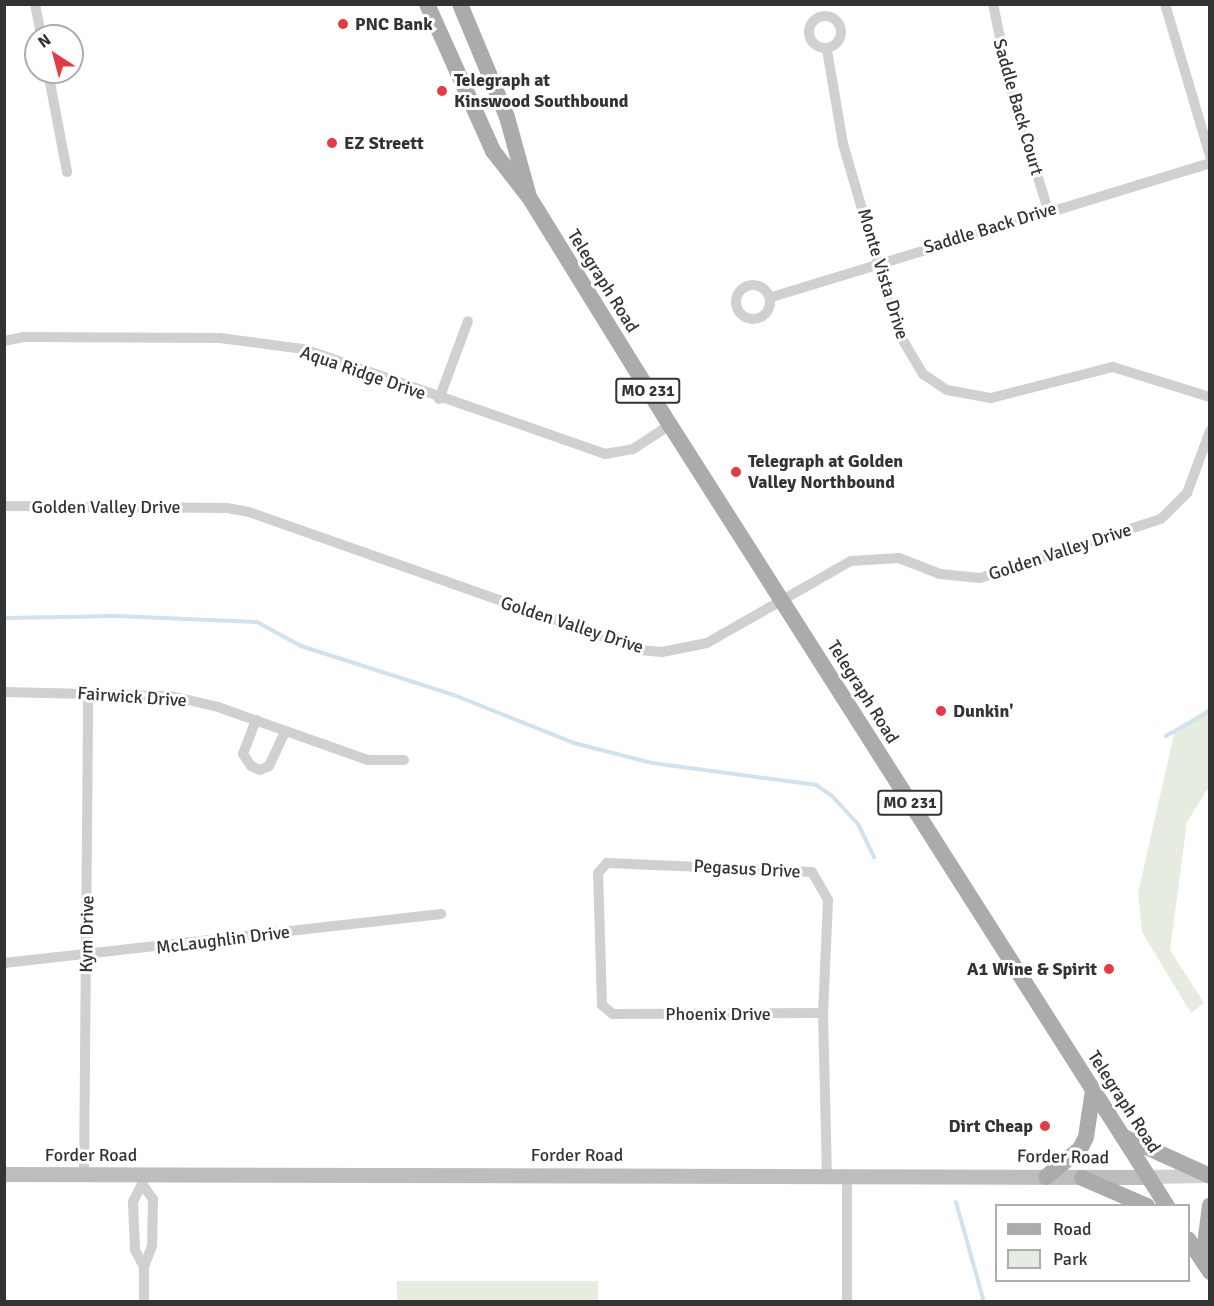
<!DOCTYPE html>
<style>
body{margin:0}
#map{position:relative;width:1214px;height:1306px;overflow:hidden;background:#fff;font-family:Signika,sans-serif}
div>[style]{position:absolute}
.green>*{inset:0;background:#e6ecdf;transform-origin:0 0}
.stream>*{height:4px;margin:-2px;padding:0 2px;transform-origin:2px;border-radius:2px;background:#cfe2ee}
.minor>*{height:10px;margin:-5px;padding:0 5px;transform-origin:5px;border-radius:5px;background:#d0d0d0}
.minor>.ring{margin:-5px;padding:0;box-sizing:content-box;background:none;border:10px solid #d0d0d0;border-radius:50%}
.tertiary>*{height:14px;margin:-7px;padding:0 7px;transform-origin:7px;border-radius:7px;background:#d0d0d0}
.secondary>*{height:15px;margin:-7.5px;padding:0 7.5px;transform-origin:7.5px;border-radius:7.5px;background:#bdbdbd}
.primary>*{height:16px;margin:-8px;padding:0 8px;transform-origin:8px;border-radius:8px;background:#ababab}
.dots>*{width:16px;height:16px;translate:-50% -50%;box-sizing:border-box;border:3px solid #fff;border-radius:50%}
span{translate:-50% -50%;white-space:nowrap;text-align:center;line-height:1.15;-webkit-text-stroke:6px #fff;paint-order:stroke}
.shield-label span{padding:2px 4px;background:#fff;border:2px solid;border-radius:4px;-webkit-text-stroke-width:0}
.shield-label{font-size:16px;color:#333;font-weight:700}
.poi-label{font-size:18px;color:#333;font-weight:700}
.left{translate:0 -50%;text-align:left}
.right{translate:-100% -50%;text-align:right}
.street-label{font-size:18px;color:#333}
.frame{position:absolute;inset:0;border:6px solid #333;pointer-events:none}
.legend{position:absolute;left:995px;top:1204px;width:195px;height:78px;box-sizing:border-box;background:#fff;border:2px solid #adadad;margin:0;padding:8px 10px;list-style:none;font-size:18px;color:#333}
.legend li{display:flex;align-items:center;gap:12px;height:30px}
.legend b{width:30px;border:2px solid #adadad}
.north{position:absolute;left:24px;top:24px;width:60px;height:60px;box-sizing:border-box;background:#fff;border:2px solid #adadad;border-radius:50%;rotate:324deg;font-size:16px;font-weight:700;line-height:24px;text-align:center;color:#333}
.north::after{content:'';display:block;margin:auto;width:21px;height:27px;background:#e63946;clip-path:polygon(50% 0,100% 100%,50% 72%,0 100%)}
</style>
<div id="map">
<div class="green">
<div style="clip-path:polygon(1209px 708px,1209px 787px,1187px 822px,1170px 950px,1204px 1003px,1191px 1013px,1142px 932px,1138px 893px,1175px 730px)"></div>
<div style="left:397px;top:1281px;width:201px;height:20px"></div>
</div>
<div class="stream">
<div style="left:4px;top:618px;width:113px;rotate:-1deg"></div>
<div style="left:117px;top:616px;width:140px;rotate:2.5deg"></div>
<div style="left:257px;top:622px;width:50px;rotate:28.6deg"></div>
<div style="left:301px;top:646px;width:161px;rotate:17.8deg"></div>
<div style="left:454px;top:695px;width:129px;rotate:21.8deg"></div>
<div style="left:574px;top:743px;width:81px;rotate:14.4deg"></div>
<div style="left:652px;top:763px;width:165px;rotate:7.6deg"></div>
<div style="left:816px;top:785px;width:18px;rotate:34deg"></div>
<div style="left:831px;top:795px;width:40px;rotate:47deg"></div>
<div style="left:858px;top:824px;width:37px;rotate:64deg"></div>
<div style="left:1166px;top:736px;width:51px;rotate:-29.6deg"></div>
<div style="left:956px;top:1202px;width:104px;rotate:74.4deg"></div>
</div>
<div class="minor">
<div style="left:35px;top:4px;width:33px;rotate:79deg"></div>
<div style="left:993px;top:4px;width:89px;rotate:78.3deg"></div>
<div style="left:1011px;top:91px;width:125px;rotate:72.7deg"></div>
<div style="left:1165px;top:4px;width:159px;rotate:73.5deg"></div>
<div class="ring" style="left:809px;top:16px;width:22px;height:22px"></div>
<div style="left:827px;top:50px;width:95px;rotate:80.3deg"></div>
<div style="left:843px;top:144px;width:196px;rotate:73.7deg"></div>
<div style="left:898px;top:332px;width:49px;rotate:59.2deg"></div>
<div style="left:923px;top:374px;width:29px;rotate:34deg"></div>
<div style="left:947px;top:390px;width:45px;rotate:10.3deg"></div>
<div style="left:991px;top:398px;width:126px;rotate:-14.3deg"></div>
<div style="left:1113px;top:367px;width:102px;rotate:17.2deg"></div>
<div style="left:48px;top:72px;width:102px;rotate:79.2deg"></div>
<div class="ring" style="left:736px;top:285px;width:24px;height:24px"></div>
<div style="left:772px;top:297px;width:458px;rotate:-17deg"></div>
<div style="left:4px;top:341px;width:20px;rotate:-11deg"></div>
<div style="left:24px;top:337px;width:196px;rotate:0.3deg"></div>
<div style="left:220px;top:338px;width:85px;rotate:7.5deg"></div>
<div style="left:304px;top:349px;width:319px;rotate:19.2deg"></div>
<div style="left:605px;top:454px;width:28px;rotate:-10deg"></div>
<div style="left:633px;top:449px;width:44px;rotate:-33deg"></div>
<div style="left:439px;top:399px;width:83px;rotate:-69.6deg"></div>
<div style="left:4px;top:506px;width:223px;rotate:0.5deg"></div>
<div style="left:227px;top:508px;width:22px;rotate:10deg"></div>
<div style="left:249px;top:512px;width:415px;rotate:19.4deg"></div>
<div style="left:640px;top:650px;width:22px;rotate:5deg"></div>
<div style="left:662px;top:652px;width:46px;rotate:-11.3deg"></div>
<div style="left:707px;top:643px;width:166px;rotate:-29.7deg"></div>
<div style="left:851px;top:561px;width:48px;rotate:-3.6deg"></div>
<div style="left:899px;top:558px;width:44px;rotate:21.3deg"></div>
<div style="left:940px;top:574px;width:40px;rotate:5.7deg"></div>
<div style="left:980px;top:578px;width:190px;rotate:-18.1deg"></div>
<div style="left:1161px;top:519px;width:37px;rotate:-45deg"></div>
<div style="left:1187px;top:493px;width:66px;rotate:-69.6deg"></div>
<div style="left:4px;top:692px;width:167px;rotate:1.4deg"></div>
<div style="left:171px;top:696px;width:48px;rotate:13.2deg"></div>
<div style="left:218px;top:707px;width:159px;rotate:19.5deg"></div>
<div style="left:368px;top:760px;width:36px"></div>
<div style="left:256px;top:720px;width:36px;rotate:111deg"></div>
<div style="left:243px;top:754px;width:14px;rotate:56deg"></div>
<div style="left:251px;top:766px;width:10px;rotate:24deg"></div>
<div style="left:260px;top:770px;width:10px;rotate:-24deg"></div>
<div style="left:269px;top:766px;width:38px;rotate:-65deg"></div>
<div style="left:4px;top:963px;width:440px;rotate:-6.4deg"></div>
<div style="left:823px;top:1013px;width:210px;rotate:179.7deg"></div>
<div style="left:613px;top:1014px;width:14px;rotate:-141deg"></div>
<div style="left:602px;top:1005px;width:132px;rotate:-91.7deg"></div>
<div style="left:598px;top:873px;width:13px;rotate:-48deg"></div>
<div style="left:607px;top:863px;width:205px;rotate:2.5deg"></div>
<div style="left:812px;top:872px;width:32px;rotate:60deg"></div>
<div style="left:828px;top:900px;width:113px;rotate:92.5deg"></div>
<div style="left:823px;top:1013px;width:162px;rotate:88.6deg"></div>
<div style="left:142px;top:1174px;width:10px;rotate:90deg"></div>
<div style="left:142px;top:1184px;width:19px;rotate:54deg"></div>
<div style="left:153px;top:1199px;width:47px;rotate:91.2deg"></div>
<div style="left:152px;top:1246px;width:22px;rotate:111deg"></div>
<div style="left:144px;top:1267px;width:35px;rotate:90deg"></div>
<div style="left:84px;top:1175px;width:482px;rotate:-89.5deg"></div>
<div style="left:142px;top:1184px;width:20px;rotate:117deg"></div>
<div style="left:133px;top:1202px;width:48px;rotate:87.6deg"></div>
<div style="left:135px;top:1250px;width:19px;rotate:62deg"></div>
<div style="left:847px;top:1302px;width:128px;rotate:-90deg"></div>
</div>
<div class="tertiary">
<div style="left:1149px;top:1177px;width:58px;rotate:-1deg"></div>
</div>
<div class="secondary">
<div style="left:4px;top:1174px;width:1145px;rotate:0.15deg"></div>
</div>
<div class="primary">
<div style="left:427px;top:4px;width:161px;rotate:65.8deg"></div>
<div style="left:493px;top:151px;width:58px;rotate:52deg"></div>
<div style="left:529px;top:197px;width:268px;rotate:58.3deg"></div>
<div style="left:670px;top:425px;width:926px;rotate:57.53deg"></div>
<div style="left:460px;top:4px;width:122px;rotate:67.4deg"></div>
<div style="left:507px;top:117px;width:79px;rotate:74.6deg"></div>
<div style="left:1124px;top:1137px;width:94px;rotate:24.4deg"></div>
<div style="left:1046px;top:1177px;width:44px;rotate:-39.5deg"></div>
<div style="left:1080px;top:1149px;width:13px;rotate:-63deg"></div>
<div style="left:1086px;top:1137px;width:48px;rotate:-81.5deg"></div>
<div style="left:1082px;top:1178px;width:71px;rotate:23.3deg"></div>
<div style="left:1188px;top:1239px;width:40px;rotate:56deg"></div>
<div style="left:1203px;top:1261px;width:56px;rotate:-82.9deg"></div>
</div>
<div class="dots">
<div style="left:343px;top:24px;background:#e63946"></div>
<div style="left:442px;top:91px;background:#e63946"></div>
<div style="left:332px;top:143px;background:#e63946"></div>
<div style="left:736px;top:472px;background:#e63946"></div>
<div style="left:941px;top:711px;background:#e63946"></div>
<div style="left:1109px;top:969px;background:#e63946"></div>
<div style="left:1045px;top:1126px;background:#e63946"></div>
</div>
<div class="shield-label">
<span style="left:648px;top:391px">MO 231</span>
<span style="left:910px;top:803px">MO 231</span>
</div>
<div class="poi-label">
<span class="left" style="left:355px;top:24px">PNC Bank</span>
<span class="left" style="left:454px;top:91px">Telegraph at<br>Kinswood Southbound</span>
<span class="left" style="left:344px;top:143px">EZ Streett</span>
<span class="left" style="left:748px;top:472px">Telegraph at Golden<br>Valley Northbound</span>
<span class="left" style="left:953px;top:711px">Dunkin'</span>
<span class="right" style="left:1097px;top:969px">A1 Wine &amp; Spirit</span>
<span class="right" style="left:1033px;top:1126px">Dirt Cheap</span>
</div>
<div class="street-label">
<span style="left:1018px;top:107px;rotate:74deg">Saddle Back Court</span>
<span style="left:990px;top:228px;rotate:-17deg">Saddle Back Drive</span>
<span style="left:883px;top:274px;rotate:73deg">Monte Vista Drive</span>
<span style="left:603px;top:281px;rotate:58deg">Telegraph Road</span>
<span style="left:363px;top:373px;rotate:19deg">Aqua Ridge Drive</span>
<span style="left:106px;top:507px">Golden Valley Drive</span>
<span style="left:1060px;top:552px;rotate:-18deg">Golden Valley Drive</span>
<span style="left:572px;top:625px;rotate:18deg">Golden Valley Drive</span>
<span style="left:863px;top:692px;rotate:58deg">Telegraph Road</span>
<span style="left:132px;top:697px;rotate:4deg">Fairwick Drive</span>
<span style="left:747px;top:869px;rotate:3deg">Pegasus Drive</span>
<span style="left:87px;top:934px;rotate:-89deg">Kym Drive</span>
<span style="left:223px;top:940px;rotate:-7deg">McLaughlin Drive</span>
<span style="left:718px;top:1014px">Phoenix Drive</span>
<span style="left:1124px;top:1102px;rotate:57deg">Telegraph Road</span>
<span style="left:91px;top:1155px">Forder Road</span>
<span style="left:577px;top:1155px">Forder Road</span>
<span style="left:1063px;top:1157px;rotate:1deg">Forder Road</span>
</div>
<div class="frame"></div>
<ul class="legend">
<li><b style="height:8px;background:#ababab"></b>Road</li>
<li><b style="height:16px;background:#e6ecdf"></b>Park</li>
</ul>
<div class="north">N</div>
</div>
